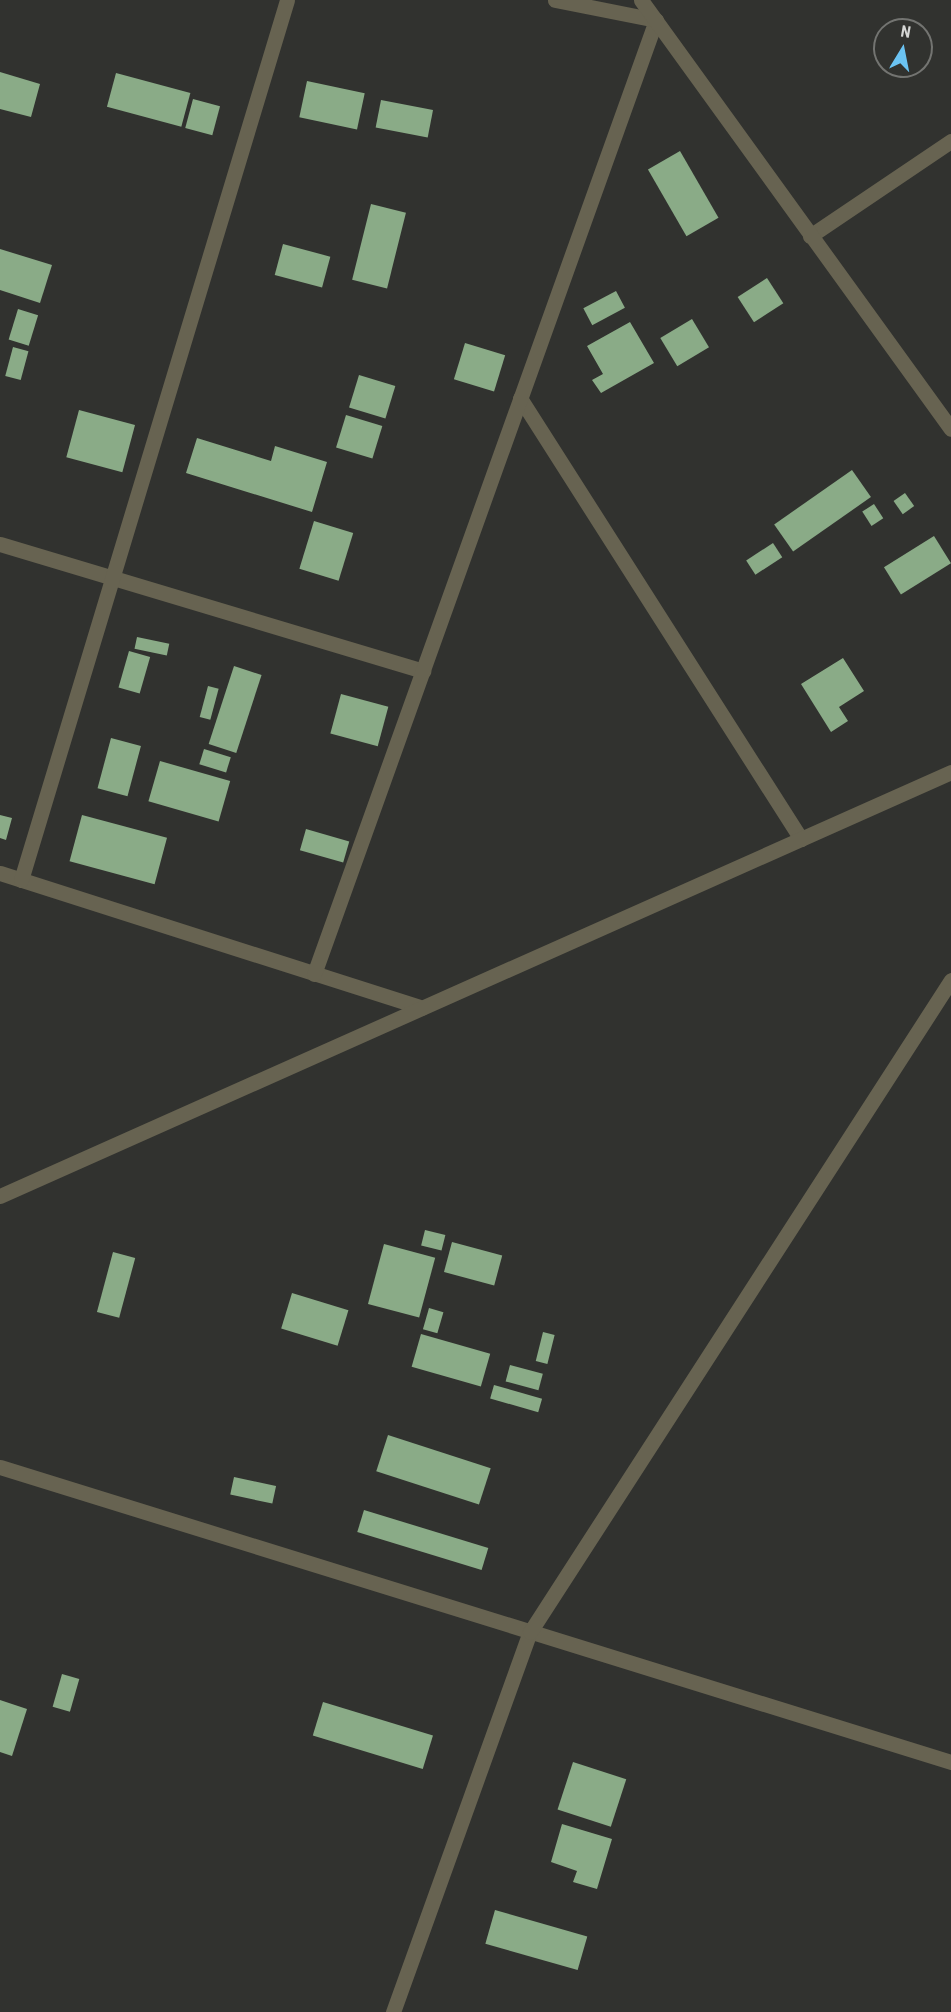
<!DOCTYPE html>
<style>
body{margin:0}
#map{position:relative;width:951px;height:2012px;overflow:hidden;background:#31322f;font-family:"Roboto Condensed",sans-serif}
div>[style]{position:absolute}
.building>*{inset:0;background:#8aab87;transform-origin:0 0}
.minor>*{height:15px;margin:-7.5px;padding:0 7.5px;transform-origin:7.5px;border-radius:7.5px;background:#676351}
.tertiary>*{height:15px;margin:-7.5px;padding:0 7.5px;transform-origin:7.5px;border-radius:7.5px;background:#676351}
span{translate:-50% -50%;white-space:nowrap;text-align:center;line-height:1.15;-webkit-text-stroke:6px #31322f;paint-order:stroke}
.north{position:absolute;left:873px;top:18px;width:60px;height:60px;box-sizing:border-box;background:#31322f;border:2px solid #737471;border-radius:50%;rotate:10deg;font-size:16px;font-weight:700;line-height:24px;text-align:center;color:#d5d6d4}
.north::after{content:'';display:block;margin:auto;width:21px;height:27px;background:#6bc3f2;clip-path:polygon(50% 0,100% 100%,50% 72%,0 100%)}
</style>
<div id="map">
<div class="building">
<div style="clip-path:polygon(0 72px,40px 84px,31px 117px,0 109px)"></div>
<div style="left:116px;top:73px;width:77px;height:35px;rotate:15deg"></div>
<div style="left:307px;top:81px;width:59px;height:37px;rotate:12deg"></div>
<div style="left:193px;top:99px;width:28px;height:30px;rotate:15deg"></div>
<div style="left:381px;top:100px;width:53px;height:28px;rotate:11deg"></div>
<div style="left:680px;top:151px;width:77px;height:37px;rotate:60deg"></div>
<div style="left:371px;top:204px;width:36px;height:78px;rotate:14deg"></div>
<div style="left:283px;top:244px;width:49px;height:32px;rotate:15deg"></div>
<div style="clip-path:polygon(0 249px,52px 265px,40px 303px,0 290px)"></div>
<div style="left:767px;top:278px;width:30px;height:35px;rotate:57deg"></div>
<div style="left:616px;top:291px;width:19px;height:37px;rotate:62deg"></div>
<div style="left:18px;top:309px;width:21px;height:32px;rotate:17deg"></div>
<div style="left:692px;top:319px;width:33px;height:37px;rotate:59deg"></div>
<div style="clip-path:polygon(630px 322px,654px 363px,601px 393px,592px 380px,603px 374px,587px 346px)"></div>
<div style="left:465px;top:343px;width:42px;height:38px;rotate:17deg"></div>
<div style="left:13px;top:347px;width:16px;height:30px;rotate:15deg"></div>
<div style="left:359px;top:375px;width:38px;height:34px;rotate:17deg"></div>
<div style="left:79px;top:410px;width:58px;height:49px;rotate:15deg"></div>
<div style="left:346px;top:415px;width:38px;height:34px;rotate:17deg"></div>
<div style="clip-path:polygon(197px 438px,271px 461px,275px 446px,327px 462px,312px 512px,186px 473px)"></div>
<div style="left:852px;top:470px;width:33px;height:95px;rotate:55deg"></div>
<div style="left:905px;top:493px;width:16px;height:14px;rotate:55deg"></div>
<div style="left:874px;top:504px;width:17px;height:14px;rotate:57deg"></div>
<div style="left:314px;top:521px;width:41px;height:50px;rotate:17deg"></div>
<div style="left:934px;top:536px;width:32px;height:59px;rotate:58deg"></div>
<div style="left:773px;top:543px;width:17px;height:32px;rotate:57deg"></div>
<div style="left:137px;top:637px;width:33px;height:12px;rotate:12deg"></div>
<div style="left:129px;top:651px;width:22px;height:38px;rotate:16deg"></div>
<div style="clip-path:polygon(843px 658px,864px 691px,839px 707px,848px 721px,831px 732px,801px 684px)"></div>
<div style="left:234px;top:666px;width:29px;height:82px;rotate:18deg"></div>
<div style="left:208px;top:686px;width:11px;height:32px;rotate:15deg"></div>
<div style="left:341px;top:694px;width:49px;height:41px;rotate:15deg"></div>
<div style="left:111px;top:738px;width:31px;height:52px;rotate:15deg"></div>
<div style="left:204px;top:749px;width:28px;height:16px;rotate:17deg"></div>
<div style="left:160px;top:761px;width:73px;height:42px;rotate:16deg"></div>
<div style="clip-path:polygon(0 815px,12px 818px,6px 840px,0 838px)"></div>
<div style="left:82px;top:815px;width:88px;height:48px;rotate:15deg"></div>
<div style="left:306px;top:829px;width:45px;height:22px;rotate:16deg"></div>
<div style="left:425px;top:1230px;width:21px;height:16px;rotate:14deg"></div>
<div style="left:452px;top:1242px;width:52px;height:31px;rotate:15deg"></div>
<div style="left:384px;top:1244px;width:53px;height:62px;rotate:15deg"></div>
<div style="left:113px;top:1252px;width:23px;height:62px;rotate:15deg"></div>
<div style="left:292px;top:1293px;width:59px;height:37px;rotate:17deg"></div>
<div style="left:429px;top:1308px;width:15px;height:22px;rotate:16deg"></div>
<div style="left:543px;top:1332px;width:12px;height:30px;rotate:14deg"></div>
<div style="left:421px;top:1334px;width:72px;height:34px;rotate:16deg"></div>
<div style="left:510px;top:1365px;width:34px;height:17px;rotate:15deg"></div>
<div style="left:494px;top:1385px;width:50px;height:14px;rotate:16deg"></div>
<div style="left:388px;top:1435px;width:108px;height:38px;rotate:18deg"></div>
<div style="left:234px;top:1477px;width:43px;height:18px;rotate:12deg"></div>
<div style="left:364px;top:1510px;width:130px;height:23px;rotate:17deg"></div>
<div style="left:62px;top:1674px;width:18px;height:34px;rotate:16deg"></div>
<div style="clip-path:polygon(0 1700px,27px 1709px,12px 1756px,0 1752px)"></div>
<div style="left:323px;top:1702px;width:115px;height:35px;rotate:17deg"></div>
<div style="left:573px;top:1762px;width:56px;height:50px;rotate:18deg"></div>
<div style="clip-path:polygon(562px 1824px,612px 1839px,597px 1889px,573px 1882px,577px 1871px,551px 1862px)"></div>
<div style="left:495px;top:1910px;width:96px;height:35px;rotate:16deg"></div>
</div>
<div class="minor">
<div style="left:810px;top:236px;width:170px;rotate:-34deg"></div>
<div style="left:520px;top:398px;width:523px;rotate:57.5deg"></div>
<div style="left:0;top:544px;width:442px;rotate:16.7deg"></div>
<div style="left:0;top:873px;width:443px;rotate:17.7deg"></div>
<div style="left:21px;top:880px;width:919px;rotate:-73.18deg"></div>
<div style="left:314px;top:974px;width:1013px;rotate:-70.28deg"></div>
<div style="left:656px;top:20px;width:103px;rotate:-168.8deg"></div>
<div style="left:0;top:1196px;width:1041px;rotate:-24.03deg"></div>
<div style="left:0;top:1467px;width:996px;rotate:17.23deg"></div>
<div style="left:393px;top:2012px;width:404px;rotate:-70.2deg"></div>
<div style="left:530px;top:1632px;width:776px;rotate:-57.15deg"></div>
</div>
<div class="tertiary">
<div style="left:641px;top:0;width:529px;rotate:54.15deg"></div>
</div>
<div class="north">N</div>
</div>
